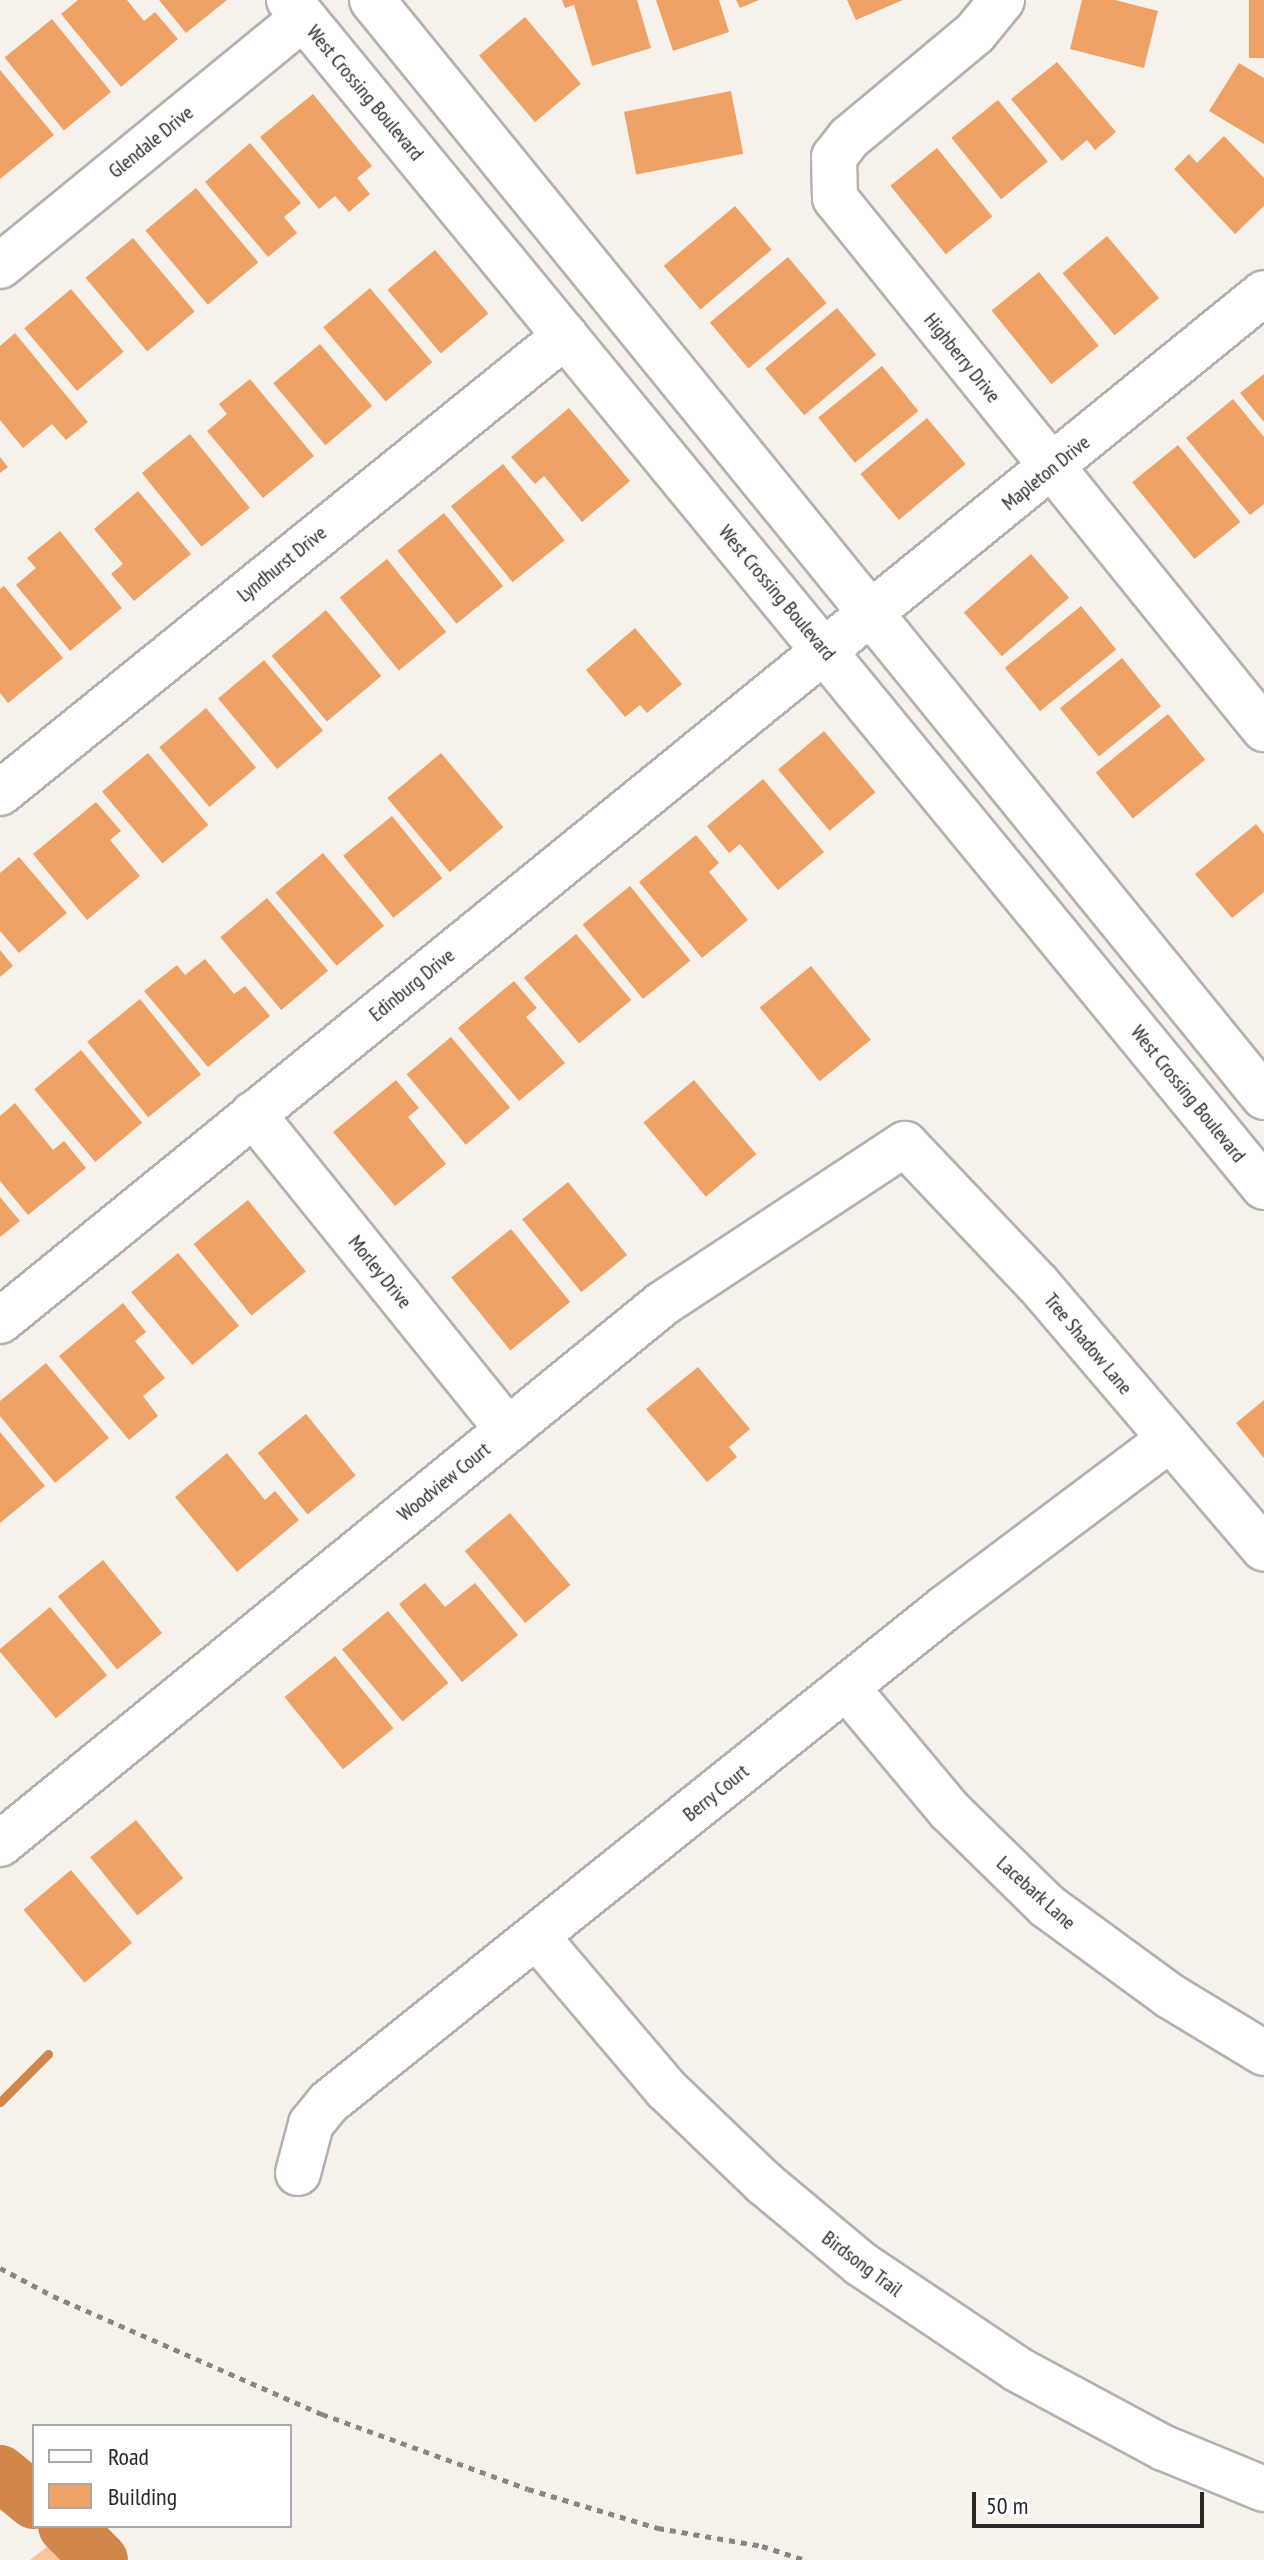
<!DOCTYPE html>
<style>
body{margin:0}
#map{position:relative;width:1264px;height:2560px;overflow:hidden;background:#f7f1ec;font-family:"PT Sans Narrow",sans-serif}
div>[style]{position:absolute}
.green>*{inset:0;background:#fac399}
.stream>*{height:9px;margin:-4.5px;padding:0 4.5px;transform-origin:4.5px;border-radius:4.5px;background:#d1874a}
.river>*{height:56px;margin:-28px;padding:0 28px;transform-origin:28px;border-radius:28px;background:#d1874a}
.building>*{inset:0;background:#eea266;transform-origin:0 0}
.path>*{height:5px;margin-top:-2.5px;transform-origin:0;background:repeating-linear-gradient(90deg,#898582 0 6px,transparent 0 12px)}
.roads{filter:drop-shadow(2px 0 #b5b0ab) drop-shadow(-2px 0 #b5b0ab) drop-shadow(0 2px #b5b0ab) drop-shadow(0 -2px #b5b0ab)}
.minor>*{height:44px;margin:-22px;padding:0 22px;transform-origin:22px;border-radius:22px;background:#fff}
span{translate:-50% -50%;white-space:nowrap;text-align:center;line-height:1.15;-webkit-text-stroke:6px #fff;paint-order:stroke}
.street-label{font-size:20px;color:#292726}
.legend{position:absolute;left:32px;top:2424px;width:260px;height:104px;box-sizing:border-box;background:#fff;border:2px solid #a9a9a8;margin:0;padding:10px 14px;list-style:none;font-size:24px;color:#292726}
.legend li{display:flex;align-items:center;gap:16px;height:40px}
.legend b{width:40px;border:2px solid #a9a9a8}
.scale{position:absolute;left:972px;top:2492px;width:232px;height:36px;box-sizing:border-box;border:4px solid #292726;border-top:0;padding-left:10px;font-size:24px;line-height:28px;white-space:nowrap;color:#292726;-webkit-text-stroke:6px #fff;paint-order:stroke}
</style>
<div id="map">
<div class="green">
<div style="clip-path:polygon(48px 2546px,66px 2560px,30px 2560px)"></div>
</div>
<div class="stream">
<div style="left:0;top:2102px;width:68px;rotate:-45deg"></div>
</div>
<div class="river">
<div style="left:0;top:2473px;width:44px;rotate:39.5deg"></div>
<div style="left:66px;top:2526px;width:48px;rotate:45deg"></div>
</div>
<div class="building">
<div style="clip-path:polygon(78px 0,127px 0,144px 21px,155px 12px,178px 39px,121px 87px,61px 14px)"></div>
<div style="clip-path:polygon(159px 0,227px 0,186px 33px)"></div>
<div style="clip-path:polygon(562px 0,637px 0,651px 48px,592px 66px,574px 5px,565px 8px)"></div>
<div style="clip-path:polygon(656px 0,719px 0,729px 32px,673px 51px)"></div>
<div style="clip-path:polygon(736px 0,759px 0,740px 8px)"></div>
<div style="clip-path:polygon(847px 0,903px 0,856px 20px)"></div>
<div style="clip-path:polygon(1082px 0,1115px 0,1158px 11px,1144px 68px,1070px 49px)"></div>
<div style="left:1249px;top:0;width:15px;height:58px"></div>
<div style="left:525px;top:17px;width:87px;height:60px;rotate:50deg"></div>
<div style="left:52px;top:19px;width:94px;height:61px;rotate:51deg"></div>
<div style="clip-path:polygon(1057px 62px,1116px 132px,1095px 150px,1087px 140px,1062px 161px,1011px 99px)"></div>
<div style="clip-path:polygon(1239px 63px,1264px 78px,1264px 144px,1209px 111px)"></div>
<div style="clip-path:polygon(0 70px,54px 135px,0 179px)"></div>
<div style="left:731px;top:91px;width:64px;height:109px;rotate:79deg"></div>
<div style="clip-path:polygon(313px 94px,372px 166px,357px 178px,370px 194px,349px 212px,335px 196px,319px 209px,260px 137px)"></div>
<div style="left:998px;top:100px;width:79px;height:60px;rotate:51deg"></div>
<div style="clip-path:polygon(1224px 136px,1264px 178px,1264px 206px,1235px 234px,1174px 169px,1189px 154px,1197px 163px)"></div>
<div style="clip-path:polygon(250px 143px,301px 203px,284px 217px,297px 233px,268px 257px,205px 182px)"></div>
<div style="left:937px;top:148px;width:88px;height:60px;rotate:51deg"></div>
<div style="left:196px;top:188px;width:97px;height:66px;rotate:50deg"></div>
<div style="left:735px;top:206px;width:57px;height:93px;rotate:50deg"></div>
<div style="left:1107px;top:236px;width:81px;height:58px;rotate:50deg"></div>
<div style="left:133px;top:238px;width:96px;height:62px;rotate:50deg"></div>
<div style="left:435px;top:250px;width:83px;height:62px;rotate:50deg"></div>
<div style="left:788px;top:257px;width:60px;height:102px;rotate:50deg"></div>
<div style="left:1039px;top:272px;width:95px;height:61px;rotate:51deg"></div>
<div style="left:370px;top:288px;width:97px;height:61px;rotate:50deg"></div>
<div style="left:71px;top:289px;width:82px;height:61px;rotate:50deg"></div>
<div style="left:837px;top:308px;width:61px;height:94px;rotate:50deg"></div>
<div style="clip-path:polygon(15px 333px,88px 422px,66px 440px,52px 424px,23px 448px,0 420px,0 346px)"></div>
<div style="left:320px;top:344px;width:81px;height:61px;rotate:50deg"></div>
<div style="left:882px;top:366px;width:58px;height:82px;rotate:51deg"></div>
<div style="clip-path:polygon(1264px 374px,1264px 422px,1240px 393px)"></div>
<div style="clip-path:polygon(250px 379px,314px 456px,263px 498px,207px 431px,227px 414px,219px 404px)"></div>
<div style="clip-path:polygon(1233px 399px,1264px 437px,1264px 504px,1250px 515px,1186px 438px)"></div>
<div style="clip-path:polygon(569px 408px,630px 481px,582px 522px,544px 476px,535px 484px,511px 457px)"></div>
<div style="left:927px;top:418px;width:60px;height:87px;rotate:50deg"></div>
<div style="left:190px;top:434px;width:95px;height:62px;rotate:51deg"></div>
<div style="left:1178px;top:445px;width:99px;height:59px;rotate:51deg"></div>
<div style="clip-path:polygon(0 457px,8px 467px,0 473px)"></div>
<div style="left:503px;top:464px;width:98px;height:67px;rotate:51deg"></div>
<div style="clip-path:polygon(138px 491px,191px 554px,134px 601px,111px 574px,123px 564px,94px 529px)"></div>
<div style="left:444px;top:513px;width:94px;height:60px;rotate:51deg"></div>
<div style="clip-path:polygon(60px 531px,122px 608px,70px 651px,16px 585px,36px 568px,27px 558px)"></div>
<div style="left:1031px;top:554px;width:58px;height:89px;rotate:49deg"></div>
<div style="left:387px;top:559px;width:94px;height:61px;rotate:51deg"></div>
<div style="clip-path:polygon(4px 586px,63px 658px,8px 703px,0 693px,0 589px)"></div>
<div style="left:1081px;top:606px;width:56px;height:98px;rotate:51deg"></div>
<div style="left:326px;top:610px;width:86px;height:71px;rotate:50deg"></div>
<div style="clip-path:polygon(635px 628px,682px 684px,647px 713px,640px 705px,625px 717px,586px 670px)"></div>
<div style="left:1122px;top:658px;width:62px;height:80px;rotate:51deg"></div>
<div style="left:264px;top:660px;width:92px;height:60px;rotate:50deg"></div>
<div style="left:206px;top:708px;width:78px;height:61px;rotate:50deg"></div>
<div style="left:1168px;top:714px;width:59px;height:93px;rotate:51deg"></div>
<div style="left:824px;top:731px;width:80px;height:60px;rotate:50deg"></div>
<div style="left:148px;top:753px;width:94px;height:60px;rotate:50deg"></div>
<div style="left:441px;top:753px;width:97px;height:70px;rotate:50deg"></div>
<div style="clip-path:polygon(763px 779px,824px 852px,778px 890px,740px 844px,729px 853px,707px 826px)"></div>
<div style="clip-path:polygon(96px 802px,121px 831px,110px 840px,140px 876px,87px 920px,33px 854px)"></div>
<div style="left:392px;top:816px;width:80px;height:63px;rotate:51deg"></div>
<div style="clip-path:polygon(1256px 824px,1264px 834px,1264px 892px,1232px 918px,1195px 874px)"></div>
<div style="clip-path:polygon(696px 835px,719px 863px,709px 872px,748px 920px,702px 958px,639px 882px)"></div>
<div style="left:323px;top:853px;width:95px;height:62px;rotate:50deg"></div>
<div style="clip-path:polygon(19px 857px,67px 913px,19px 953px,0 931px,0 873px)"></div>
<div style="left:630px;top:886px;width:96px;height:61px;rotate:51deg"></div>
<div style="left:267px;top:898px;width:95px;height:61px;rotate:50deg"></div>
<div style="left:576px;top:934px;width:86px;height:68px;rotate:50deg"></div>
<div style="clip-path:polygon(0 950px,13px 966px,0 977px)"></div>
<div style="clip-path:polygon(205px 959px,234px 994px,245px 986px,270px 1016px,208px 1067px,144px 991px,177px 965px,185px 975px)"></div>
<div style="left:811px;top:966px;width:95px;height:66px;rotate:51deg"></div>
<div style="clip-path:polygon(514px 981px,537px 1008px,526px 1017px,565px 1063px,519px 1101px,458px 1028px)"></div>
<div style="left:140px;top:999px;width:97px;height:68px;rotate:51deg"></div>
<div style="left:451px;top:1037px;width:92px;height:58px;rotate:50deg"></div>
<div style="left:81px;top:1050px;width:95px;height:61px;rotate:50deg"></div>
<div style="clip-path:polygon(396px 1080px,419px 1108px,408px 1117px,446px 1164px,395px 1206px,333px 1132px)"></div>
<div style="left:694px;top:1080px;width:97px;height:66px;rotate:50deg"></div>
<div style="clip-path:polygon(15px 1103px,53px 1150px,64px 1141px,86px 1168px,28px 1215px,0 1181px,0 1116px)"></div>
<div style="left:568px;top:1182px;width:94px;height:59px;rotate:51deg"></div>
<div style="clip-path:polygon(0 1197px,20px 1221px,0 1237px)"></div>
<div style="left:248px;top:1200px;width:92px;height:70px;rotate:51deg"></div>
<div style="left:511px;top:1229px;width:94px;height:77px;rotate:51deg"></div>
<div style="left:178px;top:1253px;width:95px;height:61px;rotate:50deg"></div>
<div style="clip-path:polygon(123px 1303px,146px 1332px,135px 1341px,165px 1378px,143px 1396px,158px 1416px,129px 1440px,59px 1356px)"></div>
<div style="clip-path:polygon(46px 1363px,109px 1438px,55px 1483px,0 1416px,0 1401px)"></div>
<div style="clip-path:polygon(698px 1367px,750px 1429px,729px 1447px,737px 1457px,707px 1482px,646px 1409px)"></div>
<div style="clip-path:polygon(1264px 1400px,1264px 1458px,1236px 1423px)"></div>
<div style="left:306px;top:1414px;width:79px;height:62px;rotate:51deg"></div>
<div style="clip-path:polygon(0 1432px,45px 1486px,0 1523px)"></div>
<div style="clip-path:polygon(227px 1453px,265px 1500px,275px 1491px,299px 1520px,237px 1572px,175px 1497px)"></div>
<div style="left:510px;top:1513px;width:94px;height:59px;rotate:50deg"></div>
<div style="left:103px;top:1560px;width:94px;height:58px;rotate:51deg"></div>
<div style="clip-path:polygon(425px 1583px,445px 1607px,475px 1583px,518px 1635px,462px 1682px,399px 1604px)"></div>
<div style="left:50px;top:1607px;width:89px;height:67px;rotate:50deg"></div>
<div style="left:388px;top:1611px;width:94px;height:60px;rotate:50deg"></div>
<div style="left:335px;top:1656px;width:93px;height:65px;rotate:51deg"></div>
<div style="left:136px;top:1820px;width:75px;height:59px;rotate:51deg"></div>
<div style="left:71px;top:1870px;width:95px;height:62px;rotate:50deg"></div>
</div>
<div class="path">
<div style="left:0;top:2268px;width:60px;rotate:27.8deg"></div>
<div style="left:53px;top:2296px;width:294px;rotate:23.7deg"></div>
<div style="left:322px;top:2414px;width:219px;rotate:20deg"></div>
<div style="left:528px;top:2489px;width:136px;rotate:16.7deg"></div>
<div style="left:658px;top:2528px;width:106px;rotate:9.8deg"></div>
<div style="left:762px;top:2546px;width:45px;rotate:18deg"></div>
</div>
<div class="roads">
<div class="minor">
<div style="left:289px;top:0;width:1536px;rotate:50.6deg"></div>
<div style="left:372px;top:0;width:1414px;rotate:50.88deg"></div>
<div style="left:1002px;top:0;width:43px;rotate:129.3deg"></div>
<div style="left:975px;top:33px;width:164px;rotate:140.2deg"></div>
<div style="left:849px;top:138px;width:24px;rotate:128deg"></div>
<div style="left:834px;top:157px;width:41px;rotate:88.6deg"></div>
<div style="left:835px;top:198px;width:683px;rotate:51.06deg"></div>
<div style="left:0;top:266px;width:392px;rotate:-39.3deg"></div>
<div style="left:0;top:793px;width:727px;rotate:-38.97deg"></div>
<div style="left:253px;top:1114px;width:406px;rotate:51.1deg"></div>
<div style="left:0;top:1321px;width:1629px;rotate:-39.12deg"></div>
<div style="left:847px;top:1688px;width:160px;rotate:50.1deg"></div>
<div style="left:950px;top:1811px;width:136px;rotate:44.4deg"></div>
<div style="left:1047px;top:1906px;width:152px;rotate:36.2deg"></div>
<div style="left:1170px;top:1996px;width:110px;rotate:31.2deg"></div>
<div style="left:0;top:1844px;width:854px;rotate:-39.2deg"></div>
<div style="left:662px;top:1304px;width:291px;rotate:-33.4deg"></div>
<div style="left:905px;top:1144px;width:193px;rotate:46.5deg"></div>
<div style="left:1038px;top:1284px;width:348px;rotate:49.5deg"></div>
<div style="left:537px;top:1937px;width:199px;rotate:49.7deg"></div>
<div style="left:666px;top:2089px;width:136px;rotate:43.8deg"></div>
<div style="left:764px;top:2183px;width:126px;rotate:39.9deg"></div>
<div style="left:861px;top:2264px;width:188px;rotate:33.9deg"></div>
<div style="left:1017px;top:2369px;width:167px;rotate:28.3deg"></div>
<div style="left:1164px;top:2448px;width:108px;rotate:22.3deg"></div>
<div style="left:298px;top:2173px;width:51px;rotate:-75.1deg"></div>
<div style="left:311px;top:2124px;width:28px;rotate:-51deg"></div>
<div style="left:329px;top:2102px;width:790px;rotate:-38.73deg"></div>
<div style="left:945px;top:1608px;width:280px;rotate:-36.9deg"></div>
</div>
</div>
<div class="street-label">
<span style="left:365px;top:93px;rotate:50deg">West Crossing Boulevard</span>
<span style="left:151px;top:142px;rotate:-39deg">Glendale Drive</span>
<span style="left:962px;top:358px;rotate:51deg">Highberry Drive</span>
<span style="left:1046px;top:473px;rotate:-39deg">Mapleton Drive</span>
<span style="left:282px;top:564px;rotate:-39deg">Lyndhurst Drive</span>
<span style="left:777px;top:593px;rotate:50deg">West Crossing Boulevard</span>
<span style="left:412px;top:985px;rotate:-39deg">Edinburg Drive</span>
<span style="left:1188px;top:1094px;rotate:51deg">West Crossing Boulevard</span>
<span style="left:380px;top:1272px;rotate:51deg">Morley Drive</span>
<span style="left:1088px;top:1344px;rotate:50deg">Tree Shadow Lane</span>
<span style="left:444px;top:1482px;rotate:-39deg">Woodview Court</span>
<span style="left:716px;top:1793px;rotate:-39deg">Berry Court</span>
<span style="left:1036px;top:1893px;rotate:42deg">Lacebark Lane</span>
<span style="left:862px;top:2264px;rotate:37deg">Birdsong Trail</span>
</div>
<ul class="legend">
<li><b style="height:10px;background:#fff"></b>Road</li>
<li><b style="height:22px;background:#eea266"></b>Building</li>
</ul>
<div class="scale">50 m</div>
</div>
